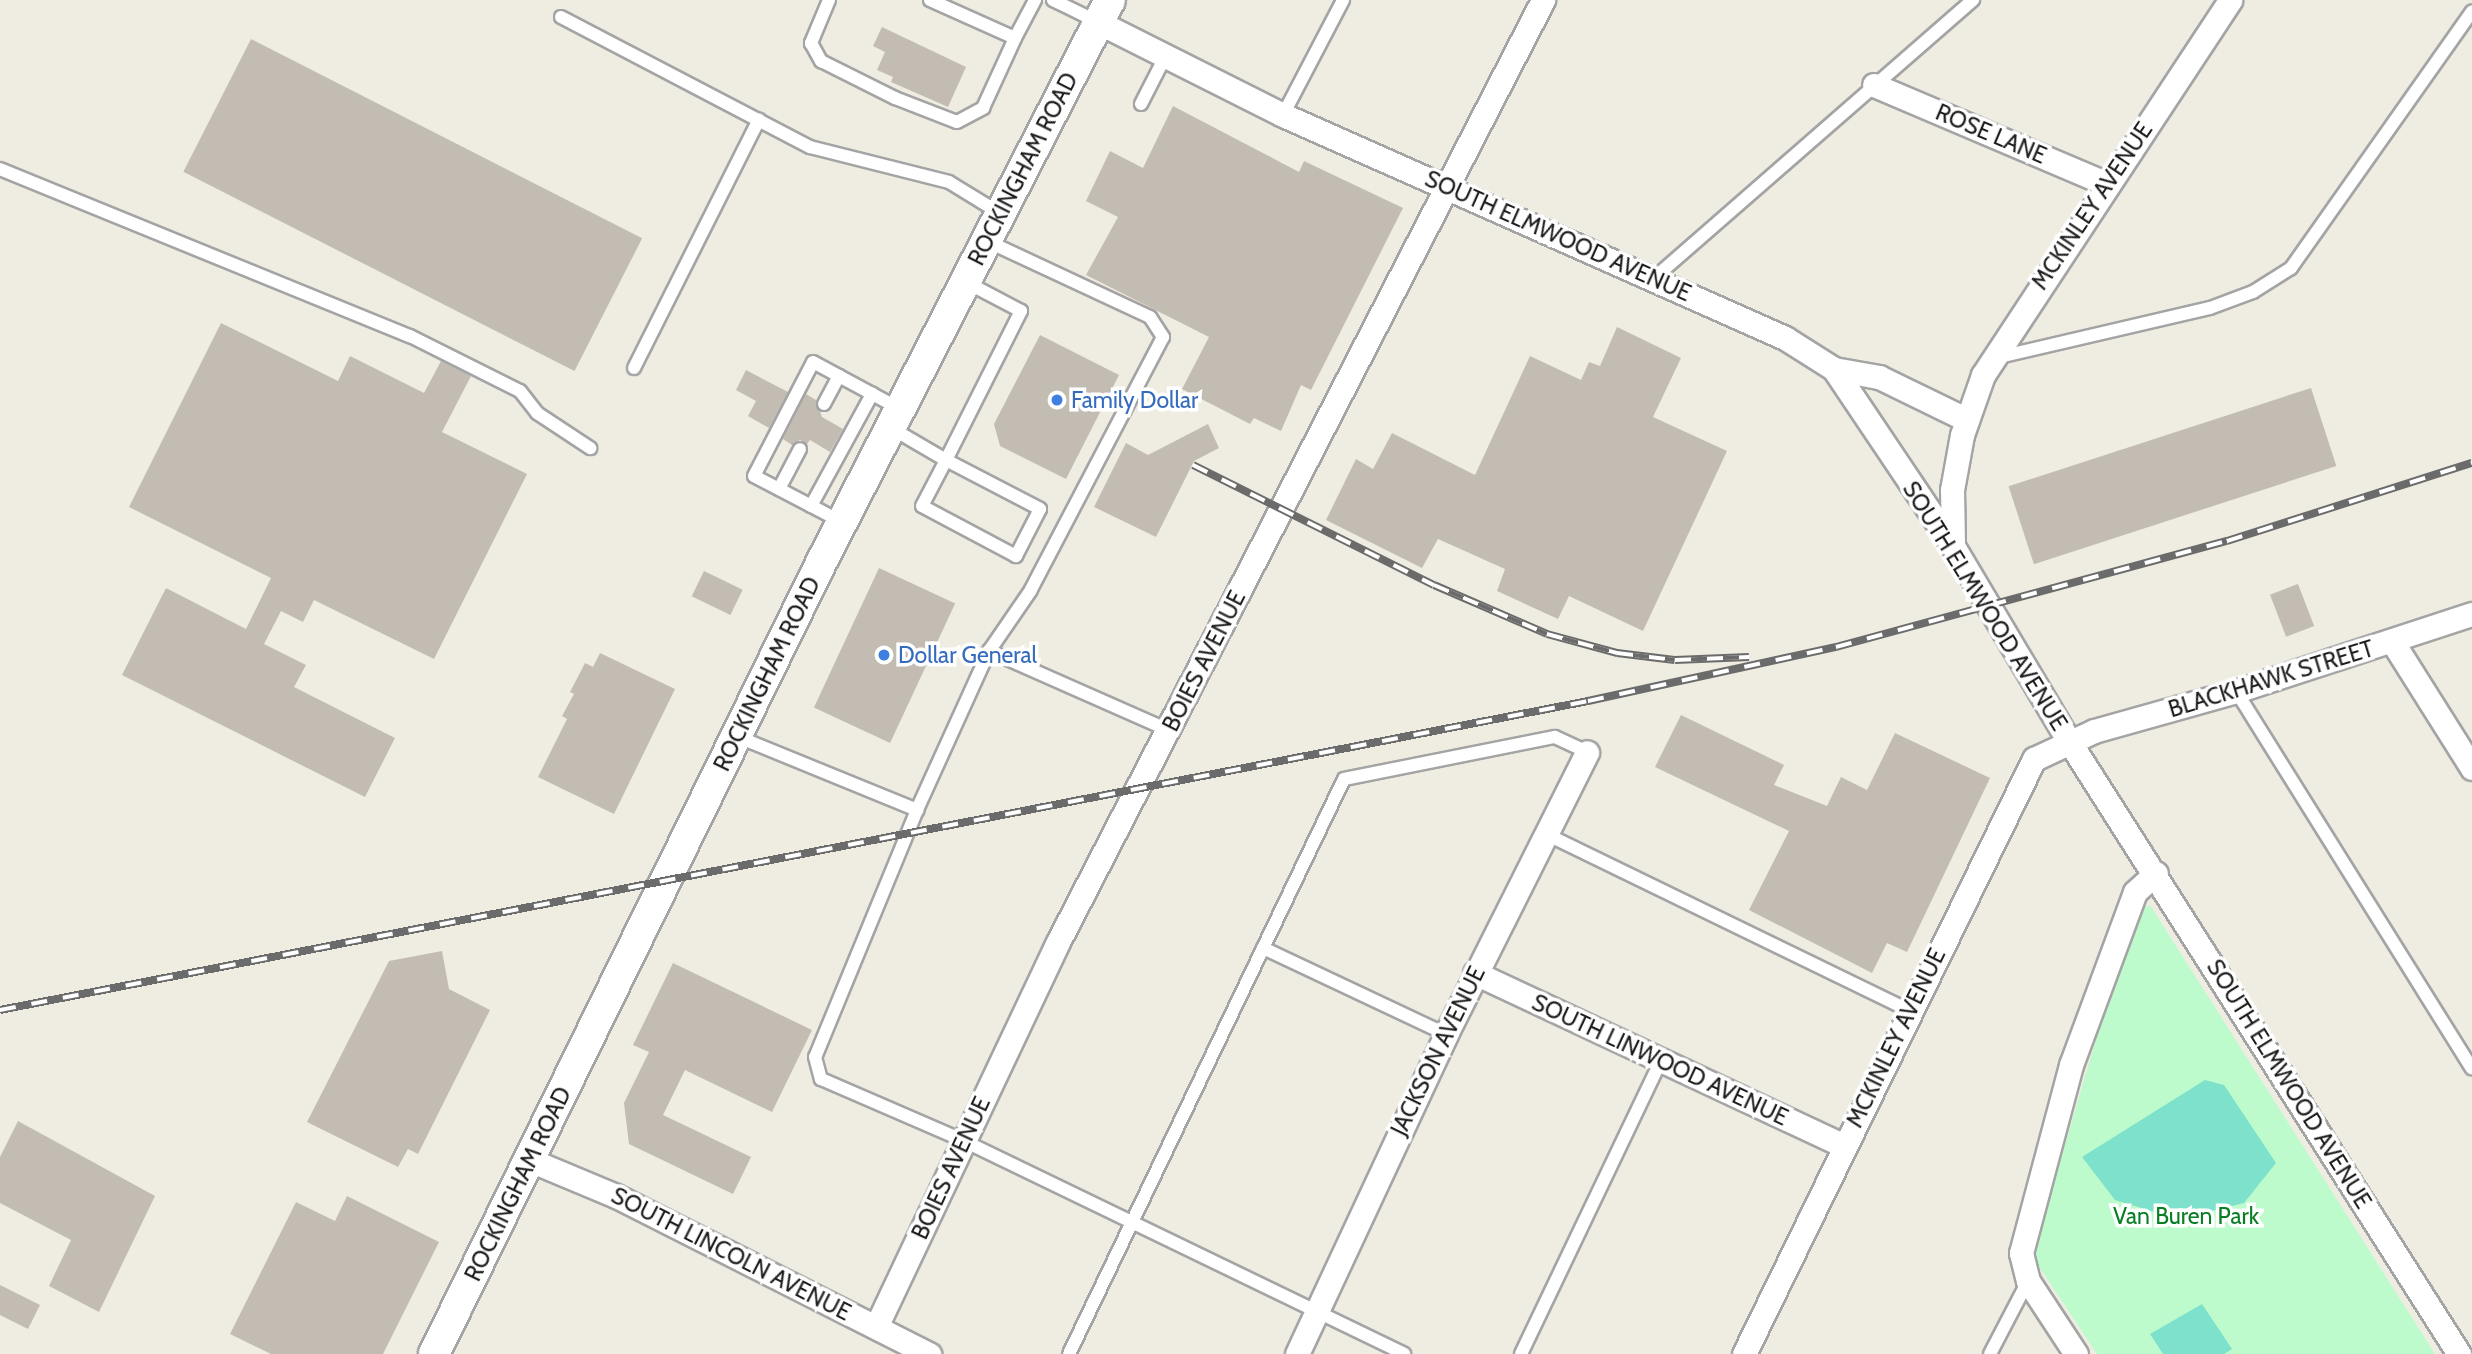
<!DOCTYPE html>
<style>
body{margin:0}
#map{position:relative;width:2472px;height:1354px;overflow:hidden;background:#efede2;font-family:Cabin,sans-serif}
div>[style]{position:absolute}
.park>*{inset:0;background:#bdfbcc}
.pitch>*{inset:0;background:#7de1cb}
.building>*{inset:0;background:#c3bcb2;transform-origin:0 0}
.roads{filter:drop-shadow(2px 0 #a4a4a4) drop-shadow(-2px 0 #a4a4a4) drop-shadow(0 2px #a4a4a4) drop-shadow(0 -2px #a4a4a4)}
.service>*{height:12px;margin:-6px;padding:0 6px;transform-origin:6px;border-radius:6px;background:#fff}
.minor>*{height:23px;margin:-11.5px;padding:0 11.5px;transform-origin:11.5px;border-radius:11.5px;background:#fff}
.tertiary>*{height:30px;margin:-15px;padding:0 15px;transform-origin:15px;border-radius:15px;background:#fff}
.rail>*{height:8px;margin-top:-4px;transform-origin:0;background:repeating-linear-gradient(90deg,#fff 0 16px,#6b6b6b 0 32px);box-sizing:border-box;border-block:2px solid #6b6b6b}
.dots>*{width:19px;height:19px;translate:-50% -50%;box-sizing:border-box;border:4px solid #fff;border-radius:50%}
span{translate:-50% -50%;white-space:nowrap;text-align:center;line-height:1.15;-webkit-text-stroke:7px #fff;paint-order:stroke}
.street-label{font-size:23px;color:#1d1d1d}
.shop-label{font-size:23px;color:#366cbe}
.left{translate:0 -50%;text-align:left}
.park-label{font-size:23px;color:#087e25}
</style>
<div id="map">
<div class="park">
<div style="clip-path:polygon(2150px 905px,2435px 1354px,2097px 1354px,2032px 1256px,2134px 911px)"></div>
</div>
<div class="pitch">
<div style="clip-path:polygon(2205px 1080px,2224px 1085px,2276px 1163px,2244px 1203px,2178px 1219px,2115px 1200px,2082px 1157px)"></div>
<div style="clip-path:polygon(2202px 1304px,2232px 1349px,2224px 1354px,2163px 1354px,2150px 1334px)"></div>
</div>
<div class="building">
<div style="clip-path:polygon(882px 27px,966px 67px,948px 107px,891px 82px,893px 77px,877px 70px,885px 52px,873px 46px)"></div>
<div style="left:251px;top:39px;width:439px;height:149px;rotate:27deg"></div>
<div style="clip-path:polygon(1173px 106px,1299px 172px,1304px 161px,1403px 208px,1311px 390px,1301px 385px,1281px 431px,1254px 418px,1250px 424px,1182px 389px,1209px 337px,1086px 275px,1118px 217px,1086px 201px,1110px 151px,1143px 168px)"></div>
<div style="clip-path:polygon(221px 323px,338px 381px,350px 356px,424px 393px,441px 361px,471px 376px,442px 432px,527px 474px,434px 659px,314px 600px,303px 622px,281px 611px,264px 644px,306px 665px,294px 687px,395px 738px,365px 797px,122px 675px,166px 588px,246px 629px,271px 578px,129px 507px)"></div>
<div style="clip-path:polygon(1617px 327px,1681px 358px,1653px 417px,1727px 451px,1643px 631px,1569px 596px,1558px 619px,1497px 591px,1505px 569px,1438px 539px,1422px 568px,1326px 520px,1356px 459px,1373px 469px,1392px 433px,1475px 475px,1530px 356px,1581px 380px,1589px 362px,1600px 366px)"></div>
<div style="clip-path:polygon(1040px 335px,1119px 375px,1066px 479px,1000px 446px,994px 424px)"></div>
<div style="clip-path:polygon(746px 370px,788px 392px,769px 428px,748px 416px,756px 401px,736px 390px)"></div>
<div style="left:2311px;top:388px;width:82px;height:318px;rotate:72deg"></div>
<div style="clip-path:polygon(806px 394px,816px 400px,822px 417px,843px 429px,830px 452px,810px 440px,807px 444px,800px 440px,792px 445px,783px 439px)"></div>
<div style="clip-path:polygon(1208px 424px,1219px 448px,1194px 461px,1156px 537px,1094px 507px,1126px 443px,1148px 455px)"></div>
<div style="left:879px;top:568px;width:84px;height:154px;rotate:25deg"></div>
<div style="left:704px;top:571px;width:43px;height:28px;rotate:26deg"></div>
<div style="left:2298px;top:584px;width:45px;height:30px;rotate:69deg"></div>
<div style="clip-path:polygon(600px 653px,675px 689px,614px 814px,538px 777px,567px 719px,562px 716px,574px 694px,570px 692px,585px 663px,593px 667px)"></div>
<div style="clip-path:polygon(1681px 715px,1784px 765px,1774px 785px,1827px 806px,1841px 777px,1867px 790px,1895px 733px,1990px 778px,1907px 952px,1887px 943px,1872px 973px,1749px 910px,1789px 831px,1655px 767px)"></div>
<div style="clip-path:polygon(442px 951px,449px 989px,490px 1010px,418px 1154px,408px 1149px,398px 1167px,307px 1122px,389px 961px)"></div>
<div style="clip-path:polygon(673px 963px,812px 1030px,772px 1112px,685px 1070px,663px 1115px,751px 1157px,733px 1194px,629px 1144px,624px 1103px,649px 1052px,633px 1045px)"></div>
<div style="clip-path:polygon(18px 1121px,155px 1196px,99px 1312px,49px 1286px,71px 1240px,0 1203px,0 1157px)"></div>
<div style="clip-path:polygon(347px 1196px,439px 1242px,383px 1354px,271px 1354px,230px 1334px,296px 1202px,335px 1221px)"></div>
<div style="clip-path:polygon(0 1285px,40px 1305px,28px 1329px,0 1315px)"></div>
</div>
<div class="roads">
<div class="service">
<div style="left:829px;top:0;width:47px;rotate:112.7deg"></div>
<div style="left:811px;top:43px;width:21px;rotate:61deg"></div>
<div style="left:821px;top:61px;width:83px;rotate:26.6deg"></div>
<div style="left:895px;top:98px;width:66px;rotate:21.2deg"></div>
<div style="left:957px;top:122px;width:30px;rotate:-28deg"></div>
<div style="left:983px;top:108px;width:77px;rotate:-65.4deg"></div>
<div style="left:930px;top:0;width:93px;rotate:24.1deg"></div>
<div style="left:1015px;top:38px;width:43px;rotate:-62.2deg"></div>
<div style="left:1053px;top:0;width:50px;rotate:26.1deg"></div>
<div style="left:561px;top:17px;width:281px;rotate:27.6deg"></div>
<div style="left:810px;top:147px;width:143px;rotate:14.1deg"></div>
<div style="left:949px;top:182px;width:61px;rotate:31.6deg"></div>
<div style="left:1141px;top:104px;width:53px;rotate:-62.9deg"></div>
<div style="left:1283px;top:115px;width:130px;rotate:-62.4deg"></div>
<div style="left:0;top:169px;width:443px;rotate:22.2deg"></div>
<div style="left:410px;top:336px;width:123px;rotate:26.6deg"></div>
<div style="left:520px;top:391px;width:28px;rotate:52deg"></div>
<div style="left:537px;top:413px;width:64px;rotate:33.4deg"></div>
<div style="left:987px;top:241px;width:180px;rotate:25deg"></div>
<div style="left:1150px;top:317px;width:24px;rotate:57deg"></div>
<div style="left:1163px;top:337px;width:285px;rotate:117.6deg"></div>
<div style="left:1031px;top:590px;width:74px;rotate:124.5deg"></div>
<div style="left:989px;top:651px;width:175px;rotate:114.4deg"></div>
<div style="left:917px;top:810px;width:267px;rotate:112.4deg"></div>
<div style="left:815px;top:1057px;width:23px;rotate:75deg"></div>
<div style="left:821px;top:1079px;width:156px;rotate:23.4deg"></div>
<div style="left:964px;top:1141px;width:489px;rotate:25.8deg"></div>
<div style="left:1653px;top:279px;width:425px;rotate:-41.1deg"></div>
<div style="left:1995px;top:358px;width:221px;rotate:-13.1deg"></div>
<div style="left:2210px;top:308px;width:46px;rotate:-20.4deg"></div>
<div style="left:2253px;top:292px;width:45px;rotate:-32.3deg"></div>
<div style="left:2291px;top:268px;width:314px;rotate:-54.8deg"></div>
<div style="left:634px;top:368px;width:278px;rotate:-63.3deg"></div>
<div style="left:824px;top:404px;width:32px;rotate:-62deg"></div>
<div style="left:891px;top:428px;width:64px;rotate:30.2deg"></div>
<div style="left:946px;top:460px;width:106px;rotate:27.5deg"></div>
<div style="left:1040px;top:509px;width:53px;rotate:117.1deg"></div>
<div style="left:1016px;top:556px;width:106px;rotate:-152deg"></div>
<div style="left:922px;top:506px;width:52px;rotate:-62.4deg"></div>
<div style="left:946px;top:460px;width:167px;rotate:-63.3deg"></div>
<div style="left:1021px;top:311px;width:62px;rotate:-152.2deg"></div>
<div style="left:779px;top:489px;width:45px;rotate:-62.3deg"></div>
<div style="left:811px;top:506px;width:128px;rotate:-61.4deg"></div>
<div style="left:842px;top:522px;width:99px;rotate:-152.4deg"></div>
<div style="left:754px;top:476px;width:128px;rotate:-62.6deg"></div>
<div style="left:813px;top:362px;width:99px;rotate:28.4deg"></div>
<div style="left:989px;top:651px;width:196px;rotate:23.8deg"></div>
<div style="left:2236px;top:691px;width:445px;rotate:58deg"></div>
<div style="left:736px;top:736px;width:196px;rotate:22.2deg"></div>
<div style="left:1548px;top:835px;width:401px;rotate:25.9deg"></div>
<div style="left:1263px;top:948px;width:202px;rotate:25.2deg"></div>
<div style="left:1069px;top:1354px;width:637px;rotate:-64.44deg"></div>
<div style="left:1344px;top:779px;width:215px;rotate:-11.3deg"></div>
<div style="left:1555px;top:737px;width:35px;rotate:25deg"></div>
<div style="left:1521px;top:1354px;width:326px;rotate:-64.5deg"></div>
<div style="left:1990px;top:1354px;width:82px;rotate:-62.5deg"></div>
</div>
<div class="minor">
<div style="left:1098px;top:22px;width:207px;rotate:26.7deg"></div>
<div style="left:1283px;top:115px;width:549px;rotate:23.95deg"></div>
<div style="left:1785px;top:338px;width:58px;rotate:32.3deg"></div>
<div style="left:1834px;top:369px;width:213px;rotate:56.1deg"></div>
<div style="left:1953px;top:546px;width:227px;rotate:59.3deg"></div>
<div style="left:2069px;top:741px;width:727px;rotate:57.53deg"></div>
<div style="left:1874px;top:85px;width:253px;rotate:23deg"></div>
<div style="left:1834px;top:369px;width:46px;rotate:10.1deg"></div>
<div style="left:1879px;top:377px;width:98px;rotate:26deg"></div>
<div style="left:1953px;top:546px;width:56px;rotate:-91deg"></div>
<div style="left:1952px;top:490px;width:56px;rotate:-79.7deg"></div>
<div style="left:1962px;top:435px;width:64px;rotate:-70.7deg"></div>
<div style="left:1983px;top:375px;width:449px;rotate:-56.6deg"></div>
<div style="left:2392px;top:641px;width:150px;rotate:57.8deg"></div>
<div style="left:1475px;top:973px;width:408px;rotate:25.1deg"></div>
<div style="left:530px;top:1160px;width:93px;rotate:22.7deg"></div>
<div style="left:616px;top:1196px;width:351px;rotate:26.8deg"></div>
<div style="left:876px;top:1327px;width:424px;rotate:-64.7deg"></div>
<div style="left:1057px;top:944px;width:1062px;rotate:-62.76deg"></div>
<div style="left:1297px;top:1354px;width:353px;rotate:-65deg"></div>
<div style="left:1446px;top:1034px;width:315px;rotate:-63.4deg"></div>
<div style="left:1744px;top:1354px;width:662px;rotate:-64.02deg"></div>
<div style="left:2034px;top:759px;width:66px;rotate:-25deg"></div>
<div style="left:2094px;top:731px;width:148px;rotate:-15.7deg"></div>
<div style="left:2236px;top:691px;width:248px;rotate:-18.1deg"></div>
<div style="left:2076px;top:1354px;width:87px;rotate:-123.3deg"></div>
<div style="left:2028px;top:1281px;width:29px;rotate:-104deg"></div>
<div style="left:2021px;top:1253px;width:195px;rotate:-75.1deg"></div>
<div style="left:2071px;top:1065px;width:184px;rotate:-69.7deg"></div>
<div style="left:2135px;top:892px;width:28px;rotate:-42deg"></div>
</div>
<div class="tertiary">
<div style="left:434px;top:1354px;width:885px;rotate:-63.93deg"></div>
<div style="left:823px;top:559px;width:628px;rotate:-62.82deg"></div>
</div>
</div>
<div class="rail">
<div style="left:1193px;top:465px;width:269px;rotate:26.5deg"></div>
<div style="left:1434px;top:585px;width:123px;rotate:23.4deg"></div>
<div style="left:1547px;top:634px;width:73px;rotate:15.2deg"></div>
<div style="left:1617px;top:653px;width:58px;rotate:6.9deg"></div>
<div style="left:1675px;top:660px;width:74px;rotate:-2.3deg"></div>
<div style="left:0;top:1010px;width:1618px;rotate:-11.01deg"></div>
<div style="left:1588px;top:701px;width:254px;rotate:-12.3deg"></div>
<div style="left:1836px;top:647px;width:405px;rotate:-15.2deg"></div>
<div style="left:2227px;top:541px;width:257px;rotate:-17.7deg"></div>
</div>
<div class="dots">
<div style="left:1057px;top:400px;background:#3f7fe0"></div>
<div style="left:884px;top:655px;background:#3f7fe0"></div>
</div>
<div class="street-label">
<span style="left:1991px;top:134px;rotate:23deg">ROSE LANE</span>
<span style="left:1023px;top:169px;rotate:-63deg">ROCKINGHAM ROAD</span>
<span style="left:2092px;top:206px;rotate:-56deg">MCKINLEY AVENUE</span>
<span style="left:1558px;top:236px;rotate:24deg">SOUTH ELMWOOD AVENUE</span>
<span style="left:1985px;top:606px;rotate:58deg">SOUTH ELMWOOD AVENUE</span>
<span style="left:1204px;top:661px;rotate:-63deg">BOIES AVENUE</span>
<span style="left:767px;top:674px;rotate:-64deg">ROCKINGHAM ROAD</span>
<span style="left:2271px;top:679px;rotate:-17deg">BLACKHAWK STREET</span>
<span style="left:1896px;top:1038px;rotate:-64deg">MCKINLEY AVENUE</span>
<span style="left:1438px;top:1051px;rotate:-64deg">JACKSON AVENUE</span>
<span style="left:1660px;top:1060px;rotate:25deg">SOUTH LINWOOD AVENUE</span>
<span style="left:2289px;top:1084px;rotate:58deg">SOUTH ELMWOOD AVENUE</span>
<span style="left:951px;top:1168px;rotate:-65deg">BOIES AVENUE</span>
<span style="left:518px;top:1184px;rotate:-64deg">ROCKINGHAM ROAD</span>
<span style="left:731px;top:1254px;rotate:27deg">SOUTH LINCOLN AVENUE</span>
</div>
<div class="shop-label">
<span class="left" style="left:1071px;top:400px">Family Dollar</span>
<span class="left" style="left:898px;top:655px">Dollar General</span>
</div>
<div class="park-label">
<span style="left:2186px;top:1216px">Van Buren Park</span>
</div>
</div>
